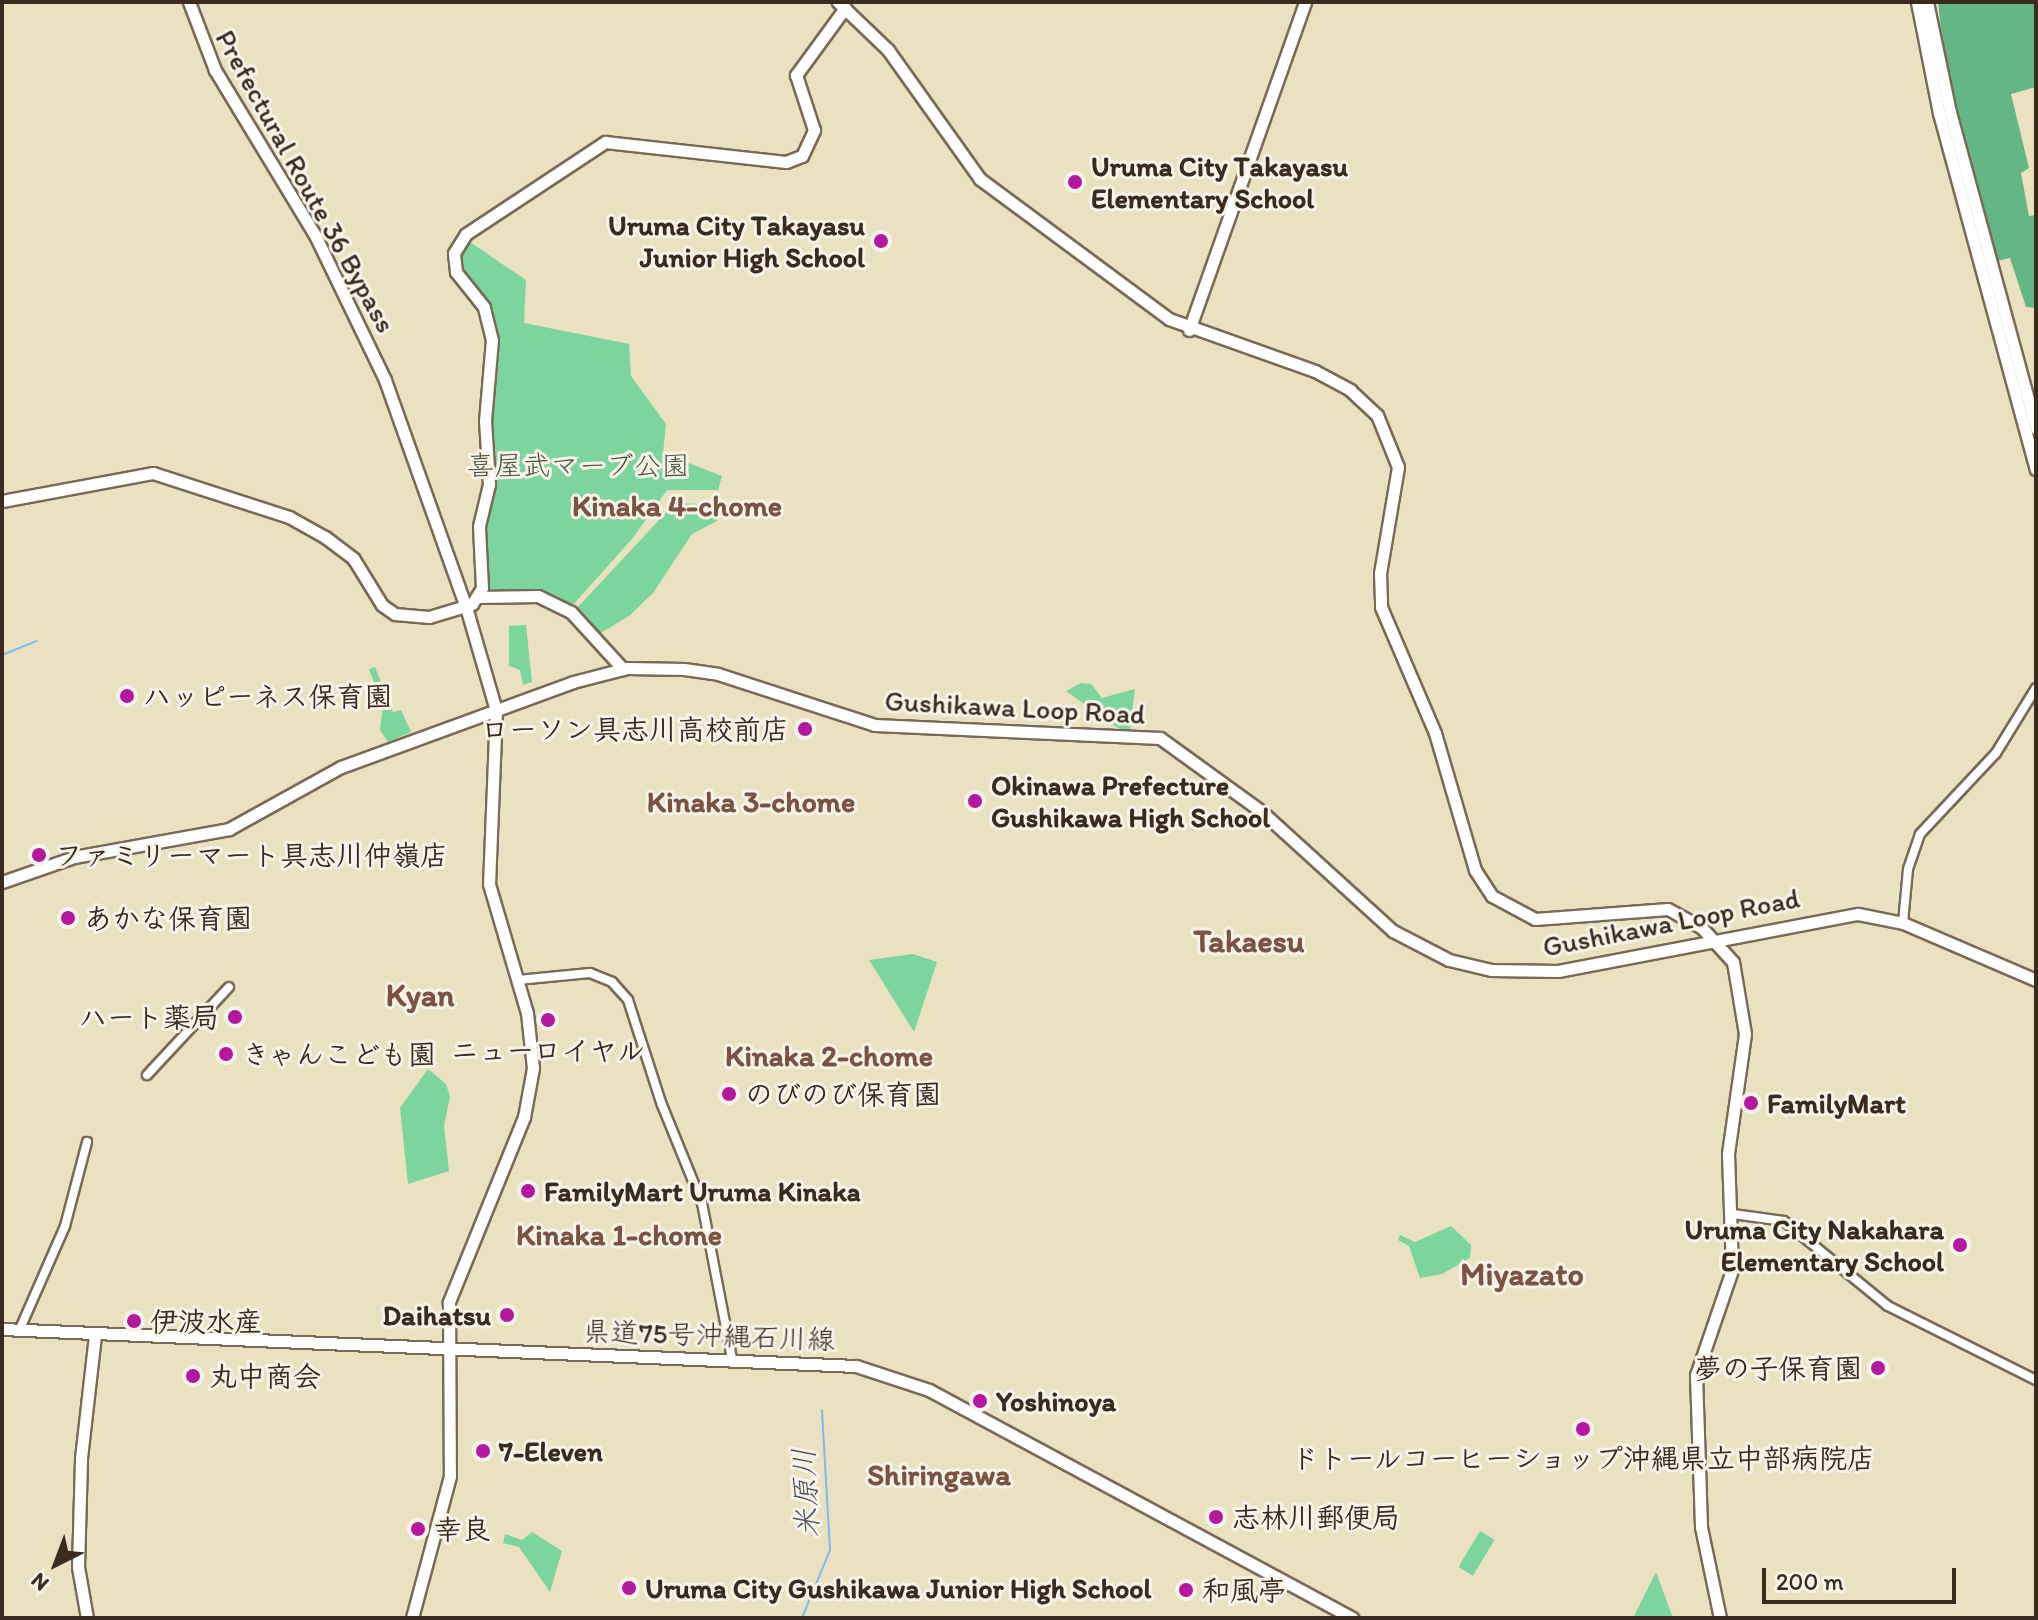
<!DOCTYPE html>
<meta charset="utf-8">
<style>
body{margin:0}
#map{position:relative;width:2038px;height:1620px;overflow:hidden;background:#eae1c0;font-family:Itim,"Klee One",sans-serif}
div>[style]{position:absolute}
.green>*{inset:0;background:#7bd59c;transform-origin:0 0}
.forest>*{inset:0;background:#64b684}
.stream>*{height:2px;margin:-1px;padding:0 1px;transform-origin:1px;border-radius:1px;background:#7fbbf1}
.roads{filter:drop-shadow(2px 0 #786a57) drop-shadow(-2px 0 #786a57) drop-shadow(0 2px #786a57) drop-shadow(0 -2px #786a57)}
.minor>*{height:8px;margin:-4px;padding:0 4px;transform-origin:4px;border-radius:4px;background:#fff}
.major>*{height:11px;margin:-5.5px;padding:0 5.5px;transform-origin:5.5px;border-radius:5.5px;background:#fff}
.dots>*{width:22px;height:22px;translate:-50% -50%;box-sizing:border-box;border:4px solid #f7f3e8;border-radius:50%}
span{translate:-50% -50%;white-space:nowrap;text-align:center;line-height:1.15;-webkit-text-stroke:6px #f7f3e8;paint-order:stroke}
.poi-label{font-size:28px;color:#3b2a1e;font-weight:700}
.left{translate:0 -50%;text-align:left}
.right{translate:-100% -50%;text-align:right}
.street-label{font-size:28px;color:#3b2a1e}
.park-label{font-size:28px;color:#4b553e}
.neighbourhood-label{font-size:30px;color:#7b5342;font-weight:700}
.water-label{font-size:30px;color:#4f565d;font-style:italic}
.quarter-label{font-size:32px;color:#7b5342;font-weight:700}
.frame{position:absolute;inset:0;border:4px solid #3b2a1e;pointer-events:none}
.north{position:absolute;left:16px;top:1524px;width:80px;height:80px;-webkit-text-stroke:6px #f7f3e8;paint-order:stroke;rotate:222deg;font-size:22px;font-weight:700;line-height:32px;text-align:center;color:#3b2a1e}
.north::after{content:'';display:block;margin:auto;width:28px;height:36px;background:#3b2a1e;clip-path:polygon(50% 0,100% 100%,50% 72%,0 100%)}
.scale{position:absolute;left:1762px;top:1568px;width:194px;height:36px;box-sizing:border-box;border:4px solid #3b2a1e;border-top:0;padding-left:10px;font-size:24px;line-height:28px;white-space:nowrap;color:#3b2a1e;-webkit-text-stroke:6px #f7f3e8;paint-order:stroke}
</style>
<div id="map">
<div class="green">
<div style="clip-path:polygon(467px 240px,526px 280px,524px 323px,629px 344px,631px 376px,666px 424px,663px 453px,722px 476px,718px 490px,667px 490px,632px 539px,572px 606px,539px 591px,487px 595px,484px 527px,497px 340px,461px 272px,459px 253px)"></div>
<div style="clip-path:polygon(675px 503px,724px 505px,717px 521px,692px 534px,653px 593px,629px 616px,599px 634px,576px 609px)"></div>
<div style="clip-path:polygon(526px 625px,532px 682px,523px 685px,520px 670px,509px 666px,509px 626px)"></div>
<div style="clip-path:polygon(375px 667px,393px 712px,401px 710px,411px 732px,388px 742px,380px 730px,383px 706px,369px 669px)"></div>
<div style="clip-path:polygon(1081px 683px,1091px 684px,1102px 698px,1135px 689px,1129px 736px,1066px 691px)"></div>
<div style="clip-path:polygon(913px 954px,937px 962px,914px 1032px,869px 960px)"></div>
<div style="clip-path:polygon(428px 1069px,446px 1084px,450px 1097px,444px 1126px,449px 1171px,408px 1184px,400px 1108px)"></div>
<div style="clip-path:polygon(1451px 1226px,1471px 1245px,1470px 1258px,1442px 1274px,1420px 1278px,1409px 1246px,1398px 1240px,1400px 1235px,1415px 1242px)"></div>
<div style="left:1480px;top:1531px;width:17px;height:42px;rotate:31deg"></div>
<div style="clip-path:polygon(532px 1532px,562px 1551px,550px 1592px,519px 1547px,503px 1543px,505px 1534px,522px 1540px)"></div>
<div style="clip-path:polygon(1656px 1572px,1673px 1618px,1633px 1618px)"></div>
</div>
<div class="forest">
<div style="clip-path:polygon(1938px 2px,2036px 2px,2036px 87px,2011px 94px,2029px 168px,2021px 173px,2029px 216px,2036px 215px,2036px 308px,2026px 307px,2010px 258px,1992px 262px,1946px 75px)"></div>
</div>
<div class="stream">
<div style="left:2px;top:655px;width:37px;rotate:-22deg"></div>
<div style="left:802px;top:1618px;width:74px;rotate:-67.6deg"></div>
<div style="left:830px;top:1550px;width:140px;rotate:-93.3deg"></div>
</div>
<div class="roads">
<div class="minor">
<div style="left:1903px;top:923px;width:54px;rotate:-84.7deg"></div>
<div style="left:1908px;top:869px;width:37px;rotate:-71deg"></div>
<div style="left:1920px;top:834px;width:111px;rotate:-46.8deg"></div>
<div style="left:1996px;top:753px;width:76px;rotate:-58.4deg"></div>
<div style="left:518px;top:980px;width:72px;rotate:-5.6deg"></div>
<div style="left:590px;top:973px;width:24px;rotate:22deg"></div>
<div style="left:612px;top:982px;width:24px;rotate:48deg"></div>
<div style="left:628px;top:1000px;width:110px;rotate:72.1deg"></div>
<div style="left:662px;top:1105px;width:106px;rotate:67.8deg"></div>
<div style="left:702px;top:1203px;width:159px;rotate:79.1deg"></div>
<div style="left:147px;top:1075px;width:120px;rotate:-47deg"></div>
<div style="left:1733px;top:1214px;width:51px;rotate:7.8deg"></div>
<div style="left:1784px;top:1221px;width:134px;rotate:39.3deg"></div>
<div style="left:1888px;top:1306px;width:165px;rotate:26.6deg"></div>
<div style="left:19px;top:1331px;width:115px;rotate:-66.3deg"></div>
<div style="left:65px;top:1226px;width:87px;rotate:-75.3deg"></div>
</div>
<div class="major">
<div style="left:189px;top:2px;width:73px;rotate:69.1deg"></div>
<div style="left:215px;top:70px;width:193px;rotate:58.8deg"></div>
<div style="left:315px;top:235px;width:161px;rotate:64.2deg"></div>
<div style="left:385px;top:380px;width:241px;rotate:70.4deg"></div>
<div style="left:466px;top:607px;width:107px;rotate:73.8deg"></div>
<div style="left:496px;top:710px;width:174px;rotate:92.3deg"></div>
<div style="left:489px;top:884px;width:134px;rotate:73.6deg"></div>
<div style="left:527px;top:1013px;width:55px;rotate:83.8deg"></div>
<div style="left:533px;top:1068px;width:50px;rotate:100.4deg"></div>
<div style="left:524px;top:1117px;width:200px;rotate:112.1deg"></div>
<div style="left:449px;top:1302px;width:174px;rotate:89.7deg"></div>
<div style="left:450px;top:1476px;width:147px;rotate:105deg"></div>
<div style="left:838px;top:2px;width:69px;rotate:43.8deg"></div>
<div style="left:888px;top:50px;width:158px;rotate:54.5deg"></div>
<div style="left:980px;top:179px;width:235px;rotate:36.5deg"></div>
<div style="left:1169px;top:319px;width:155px;rotate:19.6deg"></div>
<div style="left:1315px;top:371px;width:40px;rotate:28deg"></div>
<div style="left:1350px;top:390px;width:37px;rotate:43deg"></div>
<div style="left:1377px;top:415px;width:56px;rotate:68deg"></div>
<div style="left:1398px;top:467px;width:108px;rotate:99.6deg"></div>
<div style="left:1380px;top:573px;width:34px;rotate:88deg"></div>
<div style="left:1381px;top:607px;width:137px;rotate:66.8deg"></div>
<div style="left:1435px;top:733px;width:143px;rotate:73.7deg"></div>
<div style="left:1475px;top:870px;width:31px;rotate:57deg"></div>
<div style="left:1492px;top:896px;width:49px;rotate:28.1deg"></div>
<div style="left:1535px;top:919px;width:133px;rotate:-4.3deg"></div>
<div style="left:1668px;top:909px;width:39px;rotate:29deg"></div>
<div style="left:1702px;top:928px;width:46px;rotate:47.6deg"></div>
<div style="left:1733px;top:962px;width:73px;rotate:80.5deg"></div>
<div style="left:1745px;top:1034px;width:121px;rotate:98.1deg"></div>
<div style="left:1728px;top:1154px;width:116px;rotate:88deg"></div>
<div style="left:1732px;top:1270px;width:111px;rotate:108.9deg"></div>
<div style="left:1696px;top:1375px;width:152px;rotate:88.1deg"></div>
<div style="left:1701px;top:1527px;width:93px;rotate:78.2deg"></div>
<div style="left:1917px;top:2px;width:113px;rotate:78.8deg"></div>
<div style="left:1939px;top:113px;width:369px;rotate:74.8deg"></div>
<div style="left:1927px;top:2px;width:112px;rotate:78.2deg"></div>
<div style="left:1950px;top:112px;width:328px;rotate:74.8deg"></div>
<div style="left:1189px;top:330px;width:348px;rotate:-70.5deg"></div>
<div style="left:2px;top:501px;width:154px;rotate:-10.5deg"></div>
<div style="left:153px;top:473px;width:143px;rotate:17.9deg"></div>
<div style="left:289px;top:517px;width:41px;rotate:29.1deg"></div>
<div style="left:325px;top:537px;width:35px;rotate:37deg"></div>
<div style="left:353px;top:558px;width:55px;rotate:58.3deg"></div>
<div style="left:382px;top:605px;width:16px;rotate:35deg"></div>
<div style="left:395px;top:614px;width:34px;rotate:5deg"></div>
<div style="left:429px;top:617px;width:45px;rotate:-16.8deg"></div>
<div style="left:472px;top:604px;width:19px;rotate:-58deg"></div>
<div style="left:482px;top:588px;width:62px;rotate:-92.8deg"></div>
<div style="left:479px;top:526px;width:43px;rotate:-76.6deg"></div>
<div style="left:489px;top:484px;width:63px;rotate:-93.6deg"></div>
<div style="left:485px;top:421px;width:81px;rotate:-85.1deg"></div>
<div style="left:492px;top:340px;width:34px;rotate:-104deg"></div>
<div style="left:484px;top:307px;width:45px;rotate:-128.7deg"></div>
<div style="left:456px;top:272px;width:19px;rotate:-96deg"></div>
<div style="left:454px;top:253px;width:22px;rotate:-58deg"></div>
<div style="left:466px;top:234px;width:167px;rotate:-33.5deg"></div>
<div style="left:605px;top:142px;width:182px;rotate:6.3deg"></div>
<div style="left:786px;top:162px;width:17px;rotate:-21deg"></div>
<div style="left:802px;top:156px;width:29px;rotate:-65deg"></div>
<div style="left:814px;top:130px;width:58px;rotate:-108.1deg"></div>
<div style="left:796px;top:75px;width:83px;rotate:-53.8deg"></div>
<div style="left:479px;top:597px;width:59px;rotate:-1deg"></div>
<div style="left:538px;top:596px;width:37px;rotate:26deg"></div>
<div style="left:571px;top:612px;width:77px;rotate:47.6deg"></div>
<div style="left:2px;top:882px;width:76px;rotate:-19.1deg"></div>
<div style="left:74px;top:857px;width:158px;rotate:-10.2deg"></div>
<div style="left:229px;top:829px;width:128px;rotate:-29deg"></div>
<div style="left:341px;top:767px;width:247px;rotate:-20.1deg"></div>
<div style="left:573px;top:682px;width:56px;rotate:-14.5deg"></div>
<div style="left:627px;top:668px;width:57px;rotate:1deg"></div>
<div style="left:684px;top:669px;width:34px;rotate:8deg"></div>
<div style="left:718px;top:674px;width:165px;rotate:18deg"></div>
<div style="left:875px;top:725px;width:285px;rotate:2.6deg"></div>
<div style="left:1160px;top:738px;width:125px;rotate:35.9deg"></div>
<div style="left:1261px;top:811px;width:178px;rotate:42.3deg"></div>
<div style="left:1393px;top:931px;width:63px;rotate:27.4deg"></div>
<div style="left:1449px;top:960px;width:43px;rotate:13.4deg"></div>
<div style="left:1491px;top:970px;width:67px;rotate:0.9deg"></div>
<div style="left:1558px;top:971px;width:305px;rotate:-10.8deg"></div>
<div style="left:1858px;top:914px;width:46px;rotate:11.3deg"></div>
<div style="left:1903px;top:923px;width:145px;rotate:23.2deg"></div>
<div style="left:2px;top:1329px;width:855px;rotate:2.48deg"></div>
<div style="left:856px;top:1366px;width:77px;rotate:18.2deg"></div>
<div style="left:929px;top:1390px;width:481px;rotate:28.3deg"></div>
<div style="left:87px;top:1618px;width:52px;rotate:-100deg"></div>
<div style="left:78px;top:1567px;width:109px;rotate:-88.4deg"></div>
<div style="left:81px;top:1458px;width:123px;rotate:-83.5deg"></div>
</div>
</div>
<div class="dots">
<div style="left:1075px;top:182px;background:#b5179e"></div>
<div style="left:881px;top:241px;background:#b5179e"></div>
<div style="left:127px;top:696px;background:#b5179e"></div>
<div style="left:805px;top:729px;background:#b5179e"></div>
<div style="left:975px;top:801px;background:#b5179e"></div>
<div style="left:39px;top:855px;background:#b5179e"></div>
<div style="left:68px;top:918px;background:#b5179e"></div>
<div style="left:235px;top:1017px;background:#b5179e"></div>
<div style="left:548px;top:1020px;background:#b5179e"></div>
<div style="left:226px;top:1054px;background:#b5179e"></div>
<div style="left:729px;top:1094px;background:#b5179e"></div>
<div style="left:1751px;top:1103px;background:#b5179e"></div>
<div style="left:528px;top:1191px;background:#b5179e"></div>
<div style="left:1960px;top:1245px;background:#b5179e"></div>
<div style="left:507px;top:1315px;background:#b5179e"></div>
<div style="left:134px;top:1321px;background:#b5179e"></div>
<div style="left:1878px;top:1368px;background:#b5179e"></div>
<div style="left:193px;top:1376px;background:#b5179e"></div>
<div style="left:980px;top:1401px;background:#b5179e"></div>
<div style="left:1583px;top:1429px;background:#b5179e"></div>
<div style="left:483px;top:1451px;background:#b5179e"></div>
<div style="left:1216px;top:1517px;background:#b5179e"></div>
<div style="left:418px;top:1529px;background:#b5179e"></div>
<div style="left:629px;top:1588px;background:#b5179e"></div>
<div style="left:1186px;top:1590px;background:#b5179e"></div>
</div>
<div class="poi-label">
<span class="left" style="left:1091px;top:182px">Uruma City Takayasu<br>Elementary School</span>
<span class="right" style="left:865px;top:241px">Uruma City Takayasu<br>Junior High School</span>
<span class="left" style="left:143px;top:696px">ハッピーネス保育園</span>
<span class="right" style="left:789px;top:729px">ローソン具志川高校前店</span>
<span class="left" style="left:991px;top:801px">Okinawa Prefecture<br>Gushikawa High School</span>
<span class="left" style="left:55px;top:855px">ファミリーマート具志川仲嶺店</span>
<span class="left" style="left:84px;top:918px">あかな保育園</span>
<span class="right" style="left:219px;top:1017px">ハート薬局</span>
<span style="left:548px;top:1050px">ニューロイヤル</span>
<span class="left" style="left:242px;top:1054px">きゃんこども園</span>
<span class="left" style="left:745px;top:1094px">のびのび保育園</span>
<span class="left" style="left:1767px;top:1103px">FamilyMart</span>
<span class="left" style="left:544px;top:1191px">FamilyMart Uruma Kinaka</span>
<span class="right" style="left:1944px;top:1245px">Uruma City Nakahara<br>Elementary School</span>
<span class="right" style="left:491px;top:1315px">Daihatsu</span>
<span class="left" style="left:150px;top:1321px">伊波水産</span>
<span class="right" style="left:1862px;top:1368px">夢の子保育園</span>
<span class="left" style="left:209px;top:1376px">丸中商会</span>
<span class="left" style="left:996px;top:1401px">Yoshinoya</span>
<span class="left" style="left:499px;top:1451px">7-Eleven</span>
<span style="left:1583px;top:1458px">ドトールコーヒーショップ沖縄県立中部病院店</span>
<span class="left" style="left:1232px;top:1517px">志林川郵便局</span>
<span class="left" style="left:434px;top:1529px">幸良</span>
<span class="left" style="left:645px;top:1588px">Uruma City Gushikawa Junior High School</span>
<span class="left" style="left:1202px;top:1590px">和風亭</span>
</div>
<div class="street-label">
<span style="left:306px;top:181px;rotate:61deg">Prefectural Route 36 Bypass</span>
<span style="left:1015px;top:707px;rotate:3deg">Gushikawa Loop Road</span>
<span style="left:1671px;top:922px;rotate:-11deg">Gushikawa Loop Road</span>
<span style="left:709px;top:1335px;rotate:2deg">県道75号沖縄石川線</span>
</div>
<div class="park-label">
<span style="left:578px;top:465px">喜屋武マーブ公園</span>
</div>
<div class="neighbourhood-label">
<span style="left:677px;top:506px">Kinaka 4-chome</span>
<span style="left:751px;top:802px">Kinaka 3-chome</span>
<span style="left:829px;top:1056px">Kinaka 2-chome</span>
<span style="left:619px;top:1235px">Kinaka 1-chome</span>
<span style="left:939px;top:1475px">Shiringawa</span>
</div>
<div class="water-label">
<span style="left:806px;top:1493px;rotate:-93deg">米原川</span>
</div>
<div class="quarter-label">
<span style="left:1249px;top:941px">Takaesu</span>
<span style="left:420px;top:995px">Kyan</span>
<span style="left:1522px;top:1274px">Miyazato</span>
</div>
<div class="frame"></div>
<div class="north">N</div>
<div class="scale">200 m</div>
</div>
